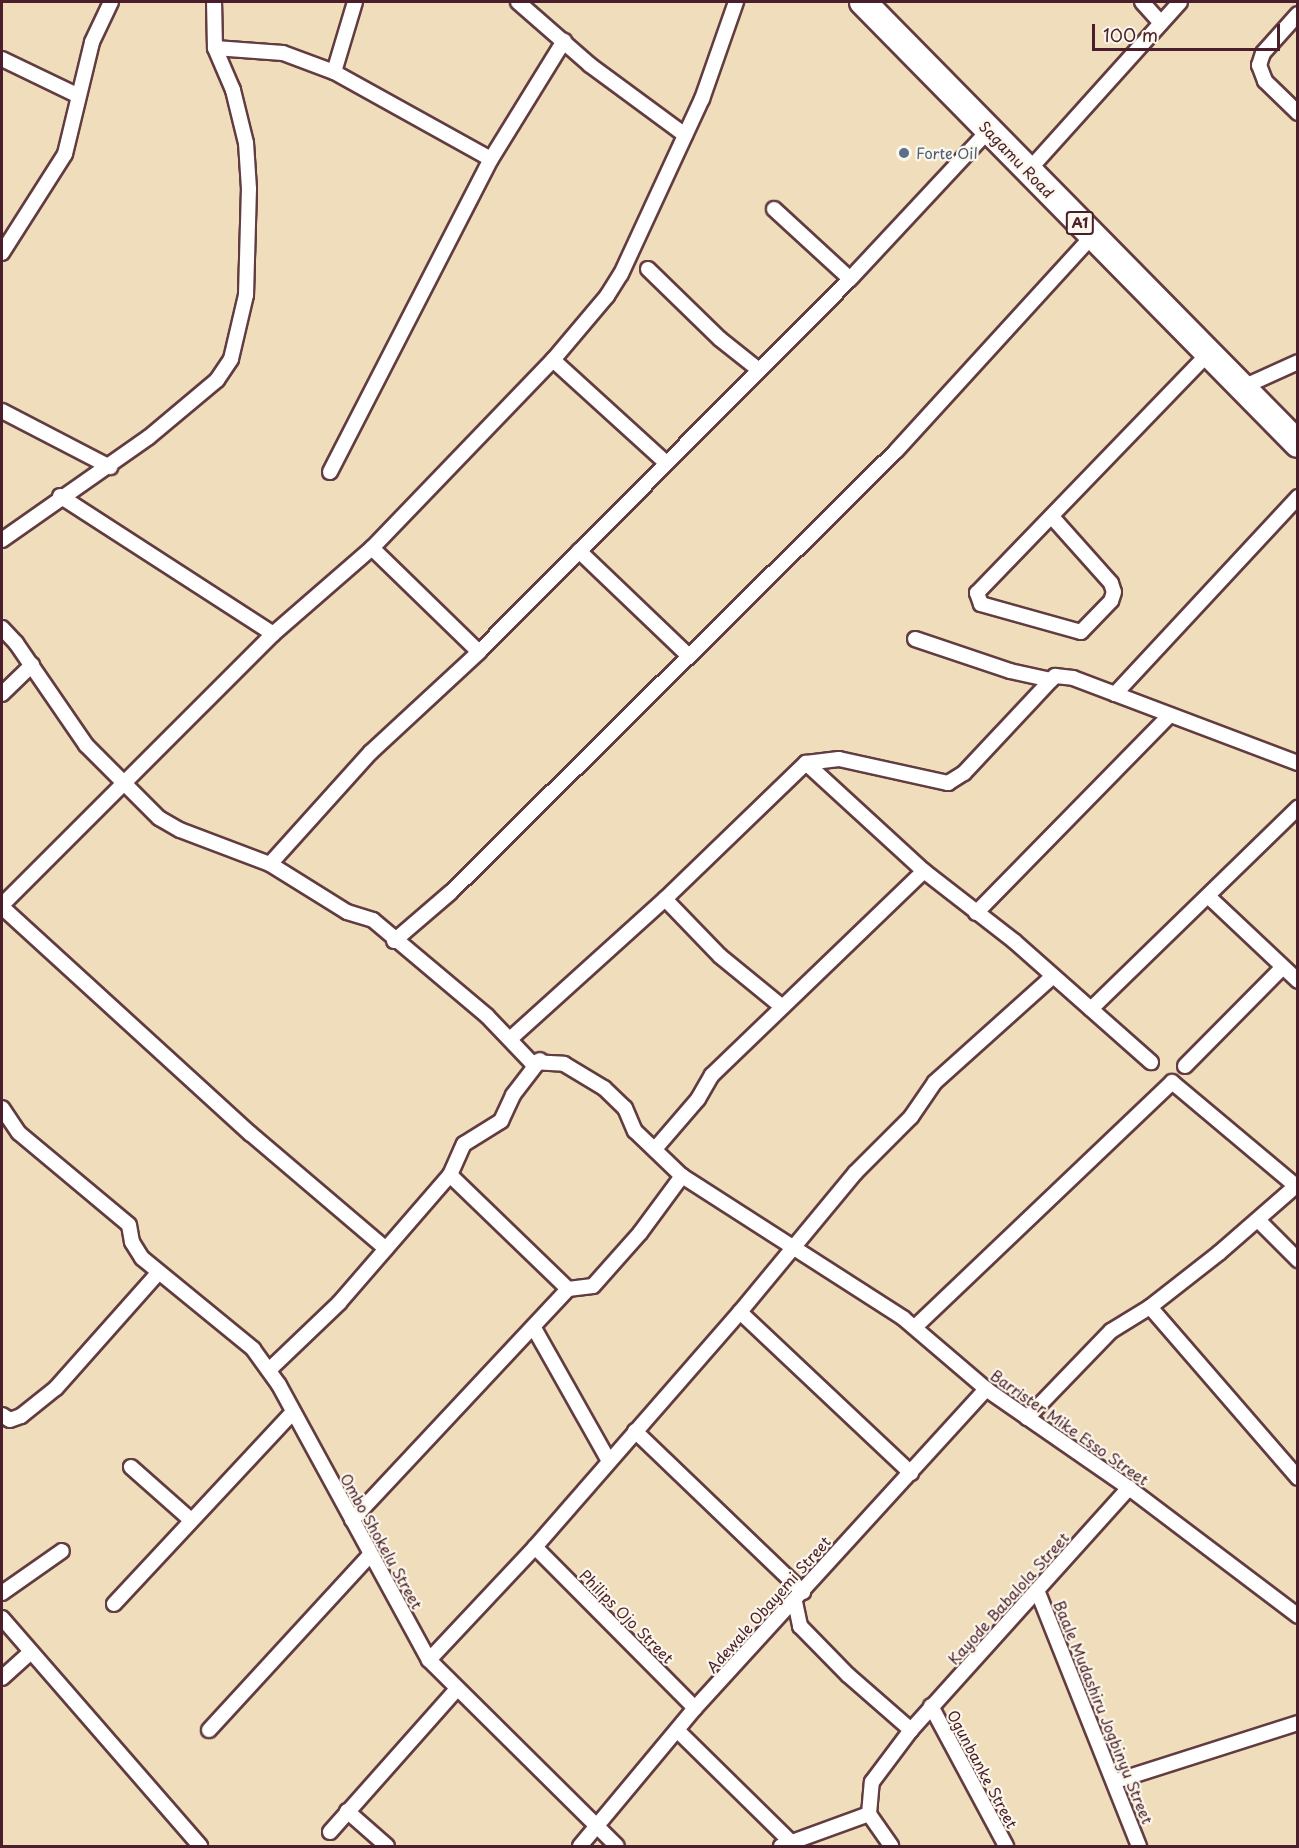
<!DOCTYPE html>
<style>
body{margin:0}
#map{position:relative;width:1299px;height:1848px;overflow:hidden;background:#efddbb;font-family:"Playpen Sans",sans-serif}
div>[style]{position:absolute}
.roads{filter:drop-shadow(2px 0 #633c41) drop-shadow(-2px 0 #633c41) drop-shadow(0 2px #633c41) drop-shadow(0 -2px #633c41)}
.street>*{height:14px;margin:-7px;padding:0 7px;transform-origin:7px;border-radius:7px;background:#fff}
.highway>*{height:26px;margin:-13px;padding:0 13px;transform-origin:13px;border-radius:13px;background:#fff}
.dots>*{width:16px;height:16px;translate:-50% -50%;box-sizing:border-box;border:3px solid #fbf7ec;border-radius:50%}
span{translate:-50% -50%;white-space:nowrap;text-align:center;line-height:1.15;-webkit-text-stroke:4.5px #fbf7ec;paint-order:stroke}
.shield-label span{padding:2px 4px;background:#fbf7ec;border:2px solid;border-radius:4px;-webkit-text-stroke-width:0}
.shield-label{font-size:14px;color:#4a1f2b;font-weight:700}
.service-label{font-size:15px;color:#4e5e75}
.left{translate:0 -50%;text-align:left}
.street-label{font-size:15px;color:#4a1f2b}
.frame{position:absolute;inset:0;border:3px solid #4a1f2b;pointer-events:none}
.scale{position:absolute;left:1092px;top:24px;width:188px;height:27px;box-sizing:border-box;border:3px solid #4a1f2b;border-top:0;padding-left:8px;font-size:18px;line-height:21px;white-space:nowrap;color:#4a1f2b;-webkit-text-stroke:4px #fbf7ec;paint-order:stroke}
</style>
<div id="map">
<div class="roads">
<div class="street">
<div style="left:518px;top:2px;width:96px;rotate:41.2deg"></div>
<div style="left:590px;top:65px;width:118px;rotate:36.4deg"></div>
<div style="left:1142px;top:2px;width:28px;rotate:48deg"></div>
<div style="left:1298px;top:14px;width:52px;rotate:131.9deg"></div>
<div style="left:1263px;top:53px;width:13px;rotate:108deg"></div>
<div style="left:1259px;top:65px;width:17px;rotate:69deg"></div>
<div style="left:1265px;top:81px;width:46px;rotate:44.1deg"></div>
<div style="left:215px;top:48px;width:68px;rotate:4.2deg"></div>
<div style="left:283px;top:53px;width:54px;rotate:20.4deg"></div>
<div style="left:334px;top:72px;width:179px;rotate:29deg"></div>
<div style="left:2px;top:59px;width:85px;rotate:25.7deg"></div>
<div style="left:334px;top:72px;width:73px;rotate:-73.3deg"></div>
<div style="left:1028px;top:171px;width:227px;rotate:-48deg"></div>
<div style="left:774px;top:209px;width:103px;rotate:42.6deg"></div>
<div style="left:2px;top:253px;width:117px;rotate:-57.5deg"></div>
<div style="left:65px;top:154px;width:115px;rotate:-76.4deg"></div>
<div style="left:92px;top:42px;width:44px;rotate:-64.6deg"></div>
<div style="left:648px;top:269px;width:100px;rotate:44.2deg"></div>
<div style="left:720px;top:339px;width:50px;rotate:38.5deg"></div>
<div style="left:553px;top:360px;width:153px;rotate:42.3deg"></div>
<div style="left:1243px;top:387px;width:60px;rotate:-24.4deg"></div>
<div style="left:2px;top:411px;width:122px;rotate:27.4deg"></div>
<div style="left:330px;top:472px;width:352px;rotate:-62.8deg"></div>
<div style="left:491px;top:159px;width:139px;rotate:-58.3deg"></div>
<div style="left:60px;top:496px;width:254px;rotate:32.9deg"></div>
<div style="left:1053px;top:518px;width:87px;rotate:48.3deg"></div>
<div style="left:1111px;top:583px;width:9px;rotate:72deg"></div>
<div style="left:1114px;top:592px;width:9px;rotate:108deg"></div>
<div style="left:1111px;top:601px;width:43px;rotate:134.1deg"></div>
<div style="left:1081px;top:632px;width:104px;rotate:-164.4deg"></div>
<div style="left:981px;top:604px;width:12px;rotate:-110deg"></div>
<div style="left:977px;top:593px;width:334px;rotate:-46deg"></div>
<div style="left:2px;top:540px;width:179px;rotate:-35deg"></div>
<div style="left:149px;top:437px;width:89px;rotate:-40deg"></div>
<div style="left:217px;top:380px;width:25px;rotate:-56deg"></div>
<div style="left:231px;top:359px;width:66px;rotate:-76.8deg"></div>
<div style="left:246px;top:295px;width:106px;rotate:-88.4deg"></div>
<div style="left:249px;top:189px;width:46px;rotate:-93.7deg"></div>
<div style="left:246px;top:143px;width:55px;rotate:-103.8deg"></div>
<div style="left:233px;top:90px;width:46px;rotate:-113.2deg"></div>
<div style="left:215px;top:48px;width:46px;rotate:-91.2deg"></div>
<div style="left:372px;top:548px;width:149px;rotate:44.2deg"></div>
<div style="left:579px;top:551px;width:152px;rotate:43.7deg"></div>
<div style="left:2px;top:628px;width:21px;rotate:47deg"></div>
<div style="left:16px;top:643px;width:124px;rotate:55.5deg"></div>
<div style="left:86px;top:745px;width:103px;rotate:45deg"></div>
<div style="left:159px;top:818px;width:24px;rotate:30deg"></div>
<div style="left:180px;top:830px;width:96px;rotate:20.7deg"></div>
<div style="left:270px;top:864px;width:91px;rotate:31.9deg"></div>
<div style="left:347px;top:912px;width:27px;rotate:17deg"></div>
<div style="left:373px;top:920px;width:149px;rotate:40.1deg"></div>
<div style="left:487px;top:1016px;width:64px;rotate:46.3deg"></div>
<div style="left:531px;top:1062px;width:33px;rotate:3deg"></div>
<div style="left:564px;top:1064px;width:47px;rotate:31deg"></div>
<div style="left:604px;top:1088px;width:29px;rotate:44deg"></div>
<div style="left:625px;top:1108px;width:25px;rotate:67deg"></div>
<div style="left:635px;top:1131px;width:65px;rotate:43.8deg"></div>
<div style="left:682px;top:1176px;width:263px;rotate:32.7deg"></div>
<div style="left:903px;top:1318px;width:109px;rotate:40.5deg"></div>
<div style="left:986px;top:1389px;width:174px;rotate:34.7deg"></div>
<div style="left:1129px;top:1488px;width:212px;rotate:37.1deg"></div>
<div style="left:915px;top:639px;width:100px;rotate:18.6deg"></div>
<div style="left:1010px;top:671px;width:42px;rotate:12.4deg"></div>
<div style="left:1051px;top:680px;width:6px;rotate:-45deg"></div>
<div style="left:1055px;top:676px;width:18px;rotate:6deg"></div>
<div style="left:1073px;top:678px;width:241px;rotate:20.7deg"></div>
<div style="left:2px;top:694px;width:42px;rotate:-44deg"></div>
<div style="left:1115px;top:694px;width:269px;rotate:-47.1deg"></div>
<div style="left:806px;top:763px;width:160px;rotate:42.5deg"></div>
<div style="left:924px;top:871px;width:114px;rotate:37.9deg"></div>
<div style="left:1014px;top:941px;width:183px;rotate:41.5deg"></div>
<div style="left:270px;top:864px;width:151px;rotate:-48deg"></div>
<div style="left:371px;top:752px;width:147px;rotate:-42.8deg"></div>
<div style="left:479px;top:652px;width:526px;rotate:-45.15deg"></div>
<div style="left:850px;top:279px;width:204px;rotate:-47deg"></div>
<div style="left:1209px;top:897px;width:122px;rotate:43.3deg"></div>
<div style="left:665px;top:899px;width:79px;rotate:46deg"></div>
<div style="left:720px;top:956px;width:79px;rotate:39.3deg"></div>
<div style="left:2px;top:905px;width:383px;rotate:-45deg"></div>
<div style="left:273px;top:634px;width:131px;rotate:-41deg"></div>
<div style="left:372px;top:548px;width:261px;rotate:-46.1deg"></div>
<div style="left:553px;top:360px;width:84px;rotate:-49.8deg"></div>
<div style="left:607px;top:296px;width:26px;rotate:-58deg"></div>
<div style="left:621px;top:274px;width:193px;rotate:-65.2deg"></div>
<div style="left:702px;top:99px;width:103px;rotate:-70.7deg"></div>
<div style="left:2px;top:907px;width:337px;rotate:42.4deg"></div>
<div style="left:251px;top:1134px;width:177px;rotate:40.4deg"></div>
<div style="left:976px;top:913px;width:277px;rotate:-45.6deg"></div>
<div style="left:394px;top:941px;width:75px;rotate:-40.7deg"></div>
<div style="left:451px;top:892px;width:627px;rotate:-44.74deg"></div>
<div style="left:896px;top:451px;width:292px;rotate:-47.6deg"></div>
<div style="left:1091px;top:1009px;width:289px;rotate:-44.2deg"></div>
<div style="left:510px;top:1039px;width:209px;rotate:-42.1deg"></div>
<div style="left:665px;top:899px;width:196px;rotate:-44deg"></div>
<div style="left:806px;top:763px;width:33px;rotate:-7deg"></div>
<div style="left:839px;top:759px;width:112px;rotate:12.4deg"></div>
<div style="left:948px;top:783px;width:19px;rotate:-32deg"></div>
<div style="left:964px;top:773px;width:127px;rotate:-46.9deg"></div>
<div style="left:1185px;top:1066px;width:138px;rotate:-45.3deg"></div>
<div style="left:2px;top:1108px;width:30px;rotate:56deg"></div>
<div style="left:19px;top:1133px;width:143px;rotate:39.9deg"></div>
<div style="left:129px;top:1225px;width:17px;rotate:80deg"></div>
<div style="left:132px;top:1242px;width:19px;rotate:58deg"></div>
<div style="left:142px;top:1258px;width:144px;rotate:39.3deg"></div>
<div style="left:253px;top:1349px;width:44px;rotate:54.2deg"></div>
<div style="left:279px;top:1385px;width:313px;rotate:61.4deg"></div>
<div style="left:429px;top:1660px;width:264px;rotate:44.7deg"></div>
<div style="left:655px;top:1149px;width:66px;rotate:-49.3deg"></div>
<div style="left:698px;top:1099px;width:28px;rotate:-60deg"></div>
<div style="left:712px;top:1075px;width:294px;rotate:-43.9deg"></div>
<div style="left:450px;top:1175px;width:164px;rotate:44deg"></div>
<div style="left:1258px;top:1220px;width:57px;rotate:45deg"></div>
<div style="left:1150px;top:1307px;width:226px;rotate:49.1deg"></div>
<div style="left:740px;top:1312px;width:235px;rotate:43.3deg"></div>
<div style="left:915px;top:1327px;width:355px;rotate:-43.6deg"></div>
<div style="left:1172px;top:1082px;width:162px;rotate:40deg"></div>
<div style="left:534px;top:1328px;width:153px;rotate:60.6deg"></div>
<div style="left:269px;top:1370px;width:97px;rotate:-43.7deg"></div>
<div style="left:339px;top:1303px;width:169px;rotate:-49.1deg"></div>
<div style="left:450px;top:1175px;width:34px;rotate:-66deg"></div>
<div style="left:464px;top:1144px;width:44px;rotate:-31.9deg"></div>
<div style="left:501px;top:1121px;width:29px;rotate:-65deg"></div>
<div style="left:513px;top:1095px;width:44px;rotate:-52.4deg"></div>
<div style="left:2px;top:1415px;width:9px;rotate:32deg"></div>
<div style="left:10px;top:1420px;width:12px;rotate:-20deg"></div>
<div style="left:21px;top:1416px;width:45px;rotate:-38.7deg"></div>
<div style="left:56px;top:1388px;width:154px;rotate:-48.4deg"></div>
<div style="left:1027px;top:1418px;width:121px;rotate:-46deg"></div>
<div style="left:1111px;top:1331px;width:46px;rotate:-31.6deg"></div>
<div style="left:1150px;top:1307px;width:88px;rotate:-38deg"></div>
<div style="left:1219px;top:1253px;width:105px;rotate:-41.1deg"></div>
<div style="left:635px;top:1431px;width:233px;rotate:43.8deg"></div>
<div style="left:131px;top:1467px;width:80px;rotate:41.5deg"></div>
<div style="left:352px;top:1520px;width:316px;rotate:-46.9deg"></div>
<div style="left:568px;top:1289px;width:25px;rotate:-7deg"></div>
<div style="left:593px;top:1286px;width:71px;rotate:-48.4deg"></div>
<div style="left:640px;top:1233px;width:71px;rotate:-53.6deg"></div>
<div style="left:535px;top:1547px;width:227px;rotate:45.2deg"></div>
<div style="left:1037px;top:1590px;width:276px;rotate:68.3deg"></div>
<div style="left:2px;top:1593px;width:73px;rotate:-35deg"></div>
<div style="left:795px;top:1602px;width:25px;rotate:78deg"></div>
<div style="left:800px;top:1626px;width:69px;rotate:45.6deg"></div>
<div style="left:848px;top:1675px;width:84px;rotate:41.1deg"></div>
<div style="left:911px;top:1730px;width:326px;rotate:-48deg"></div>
<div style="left:114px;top:1604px;width:261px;rotate:-47deg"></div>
<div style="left:2px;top:1618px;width:302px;rotate:49deg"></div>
<div style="left:429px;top:1660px;width:155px;rotate:-46.8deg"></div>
<div style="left:535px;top:1547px;width:312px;rotate:-48.9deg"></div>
<div style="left:740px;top:1312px;width:180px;rotate:-50.4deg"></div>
<div style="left:855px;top:1173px;width:79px;rotate:-45deg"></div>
<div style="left:911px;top:1117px;width:42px;rotate:-55.6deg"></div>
<div style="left:935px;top:1082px;width:157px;rotate:-41.9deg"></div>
<div style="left:2px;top:1678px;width:38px;rotate:-42deg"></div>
<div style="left:931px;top:1706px;width:159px;rotate:61.8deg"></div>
<div style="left:209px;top:1730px;width:238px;rotate:-47.4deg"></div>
<div style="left:679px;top:1732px;width:158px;rotate:44.5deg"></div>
<div style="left:1116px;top:1781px;width:191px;rotate:-17.7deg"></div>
<div style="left:347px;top:1811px;width:53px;rotate:41.2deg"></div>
<div style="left:869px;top:1814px;width:32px;rotate:-85deg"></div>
<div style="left:872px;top:1782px;width:65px;rotate:-53.1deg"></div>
<div style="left:330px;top:1832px;width:191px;rotate:-48.4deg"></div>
<div style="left:580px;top:1846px;width:180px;rotate:-50.2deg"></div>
<div style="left:695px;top:1708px;width:432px;rotate:-47.6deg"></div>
<div style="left:781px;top:1846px;width:94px;rotate:-20deg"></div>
<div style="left:869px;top:1814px;width:39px;rotate:55deg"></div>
</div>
<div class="highway">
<div style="left:863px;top:2px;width:620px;rotate:45.46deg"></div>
</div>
</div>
<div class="dots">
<div style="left:904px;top:153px;background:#5c6f8a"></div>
</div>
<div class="shield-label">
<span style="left:1080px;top:223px">A1</span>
</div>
<div class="service-label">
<span class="left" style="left:916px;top:153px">Forte Oil</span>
</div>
<div class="street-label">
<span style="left:1017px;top:159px;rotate:46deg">Sagamu Road</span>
<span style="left:1070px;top:1427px;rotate:35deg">Barrister Mike Esso Street</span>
<span style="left:382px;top:1541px;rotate:61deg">Ombo Shokelu Street</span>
<span style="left:1008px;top:1598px;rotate:-48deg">Kayode Babalola Street</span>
<span style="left:768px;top:1604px;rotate:-48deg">Adewale Obayemi Street</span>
<span style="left:627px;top:1616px;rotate:45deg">Philips Ojo Street</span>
<span style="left:1104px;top:1712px;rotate:68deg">Baale Mudashiru Jogbinyu Street</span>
<span style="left:983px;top:1769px;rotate:62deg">Ogunbanke Street</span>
</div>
<div class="frame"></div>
<div class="scale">100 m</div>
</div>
